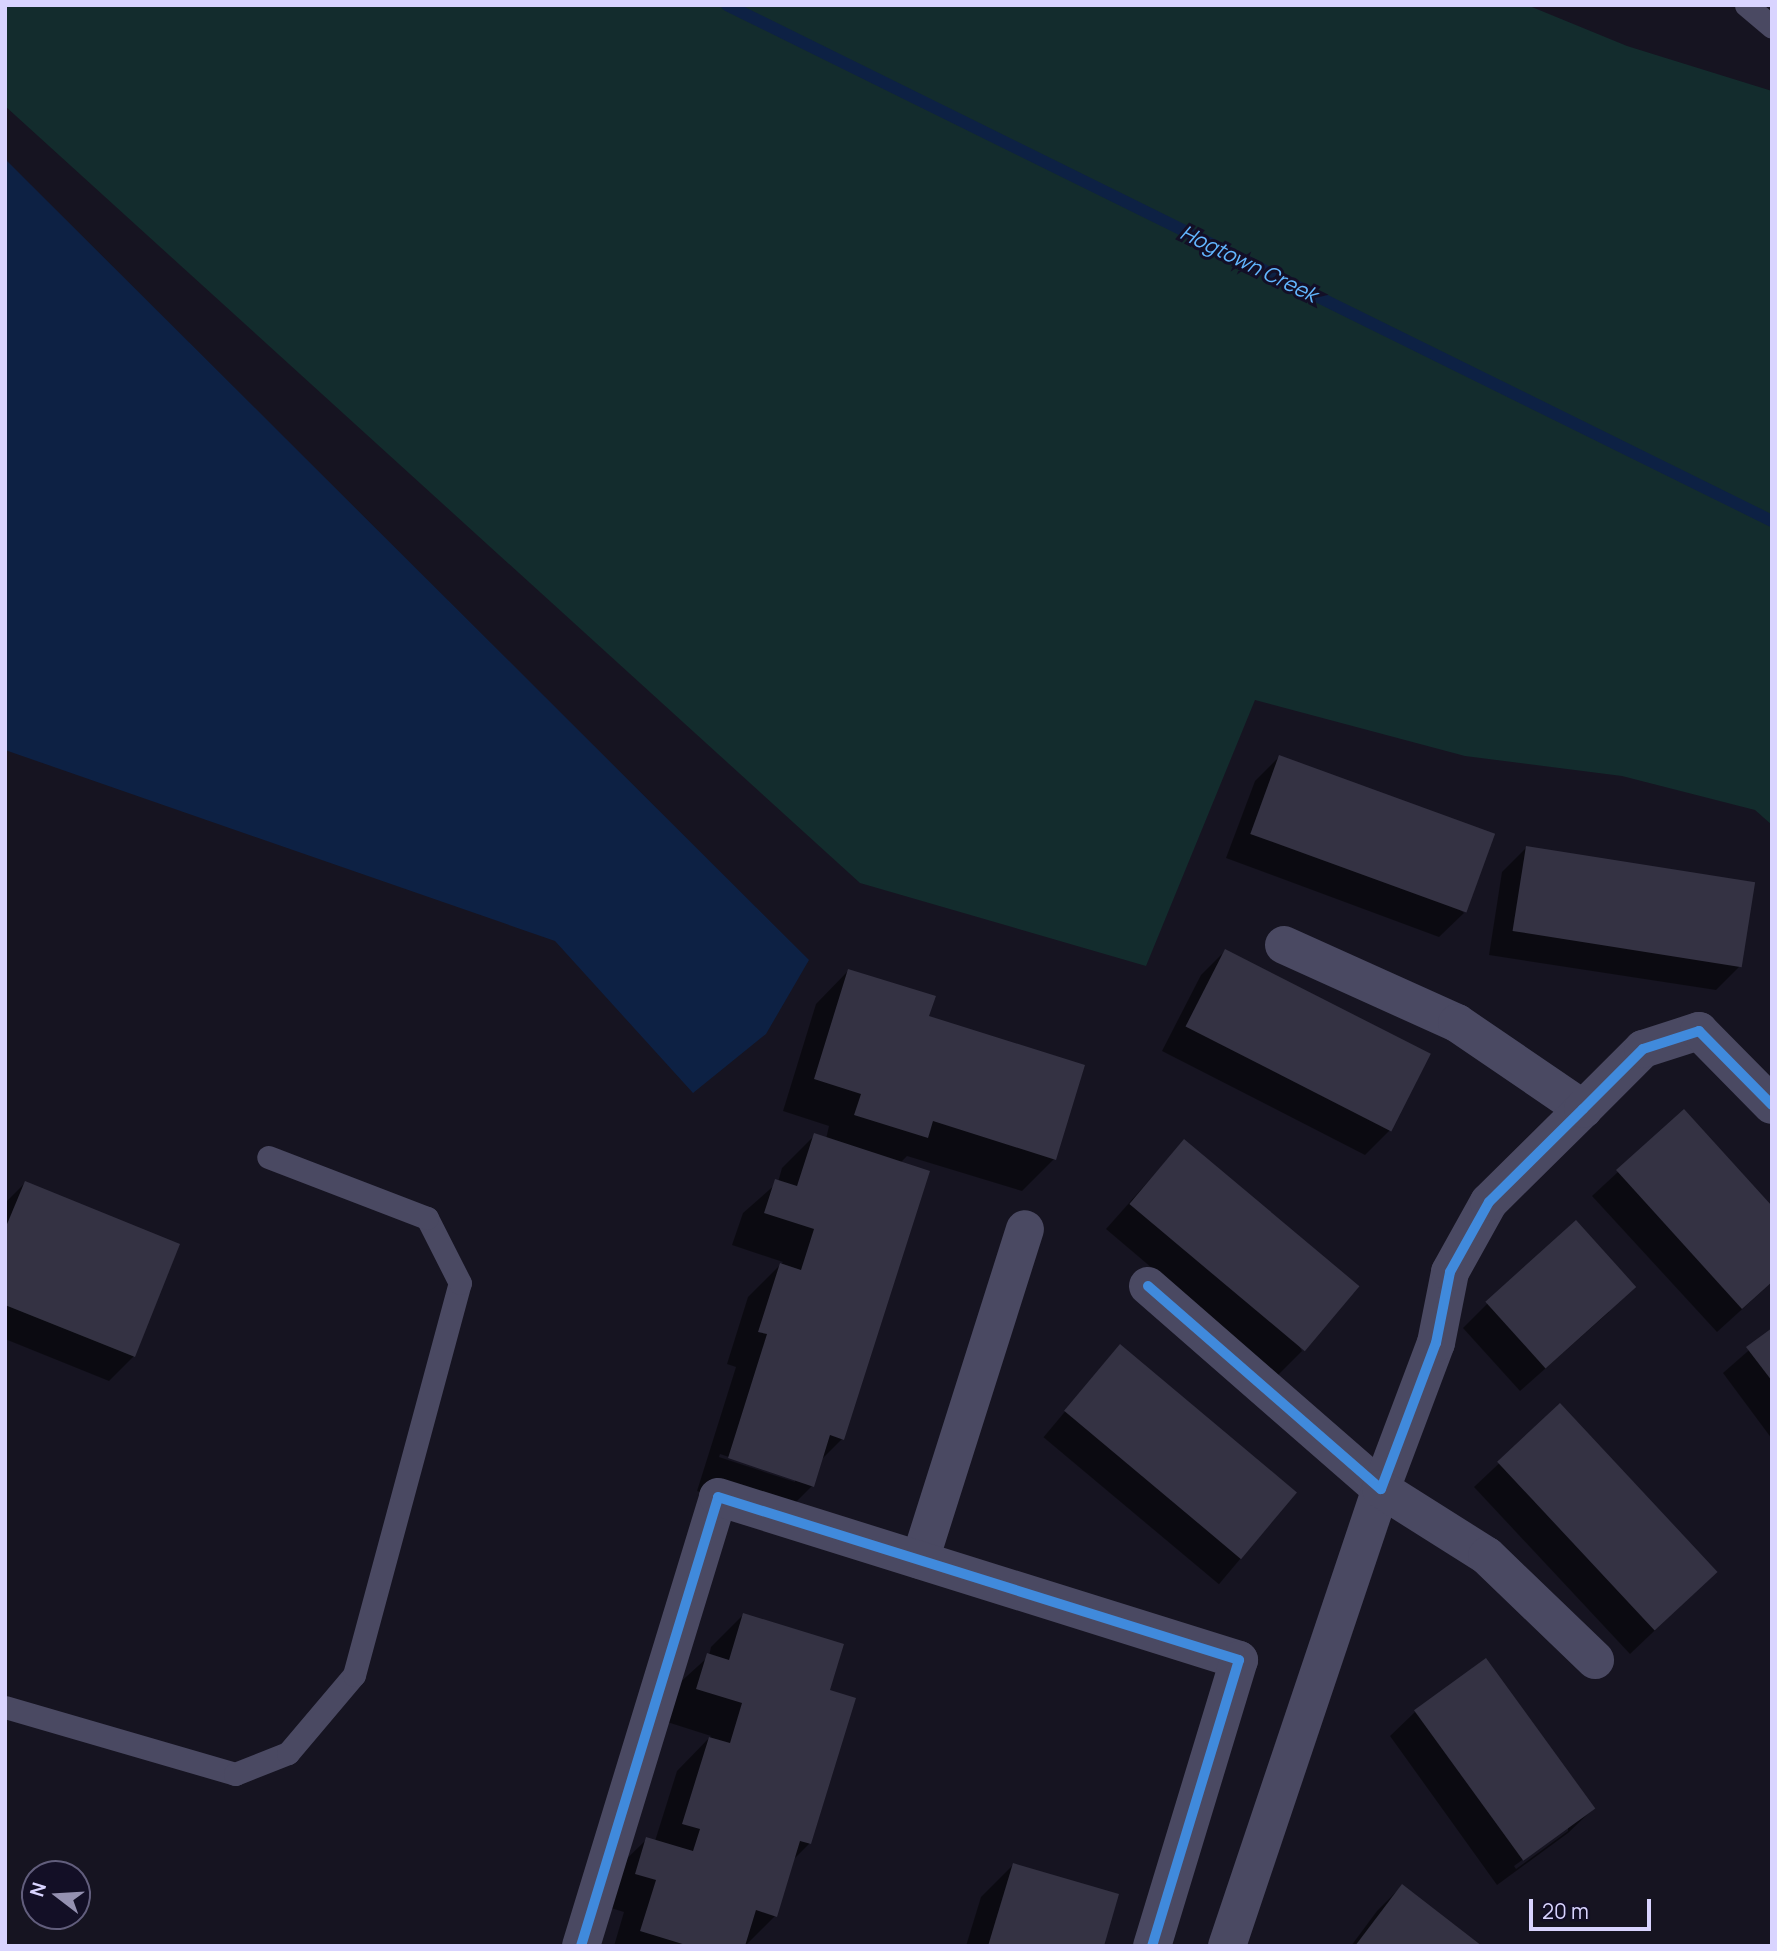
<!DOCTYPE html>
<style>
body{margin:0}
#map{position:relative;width:1777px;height:1951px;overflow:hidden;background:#161421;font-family:Manrope,sans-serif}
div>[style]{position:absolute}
.green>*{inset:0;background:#132c2d}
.water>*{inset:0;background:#0d2144}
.shadow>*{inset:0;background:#0007;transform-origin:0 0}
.stream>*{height:12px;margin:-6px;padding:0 6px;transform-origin:6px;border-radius:6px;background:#0d2144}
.building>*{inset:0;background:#343243;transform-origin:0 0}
.service>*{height:23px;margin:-11.5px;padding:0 11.5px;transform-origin:11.5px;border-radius:11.5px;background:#4a4962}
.minor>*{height:38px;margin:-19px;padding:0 19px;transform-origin:19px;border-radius:19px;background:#4a4962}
.cycleway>*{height:10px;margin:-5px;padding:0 5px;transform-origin:5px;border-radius:5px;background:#408adc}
span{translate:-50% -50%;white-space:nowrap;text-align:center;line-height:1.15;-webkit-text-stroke:6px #130f26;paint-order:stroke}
.water-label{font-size:21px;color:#62b6ff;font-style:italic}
.frame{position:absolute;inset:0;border:7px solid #d9d4ff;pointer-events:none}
.north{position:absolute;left:21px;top:1860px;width:70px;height:70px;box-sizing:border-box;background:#130f26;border:2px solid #625e7d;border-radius:50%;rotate:287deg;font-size:19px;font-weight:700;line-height:28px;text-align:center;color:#d9d4ff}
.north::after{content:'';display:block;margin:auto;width:24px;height:32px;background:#9591b1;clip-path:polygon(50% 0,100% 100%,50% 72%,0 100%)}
.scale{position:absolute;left:1529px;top:1899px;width:122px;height:32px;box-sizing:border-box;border:4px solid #d9d4ff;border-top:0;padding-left:9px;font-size:21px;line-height:24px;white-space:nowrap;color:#d9d4ff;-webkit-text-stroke:5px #130f26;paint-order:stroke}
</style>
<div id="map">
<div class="green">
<div style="clip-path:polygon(5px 5px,1527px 5px,1627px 46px,1772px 91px,1772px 825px,1755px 810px,1622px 776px,1465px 756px,1255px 700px,1146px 966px,860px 883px,5px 106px)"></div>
</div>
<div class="water">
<div style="clip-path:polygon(5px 159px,809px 960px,766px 1034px,693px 1093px,555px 941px,5px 750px)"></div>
</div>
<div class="shadow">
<div style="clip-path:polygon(1279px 757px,1464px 913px,1439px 937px,1226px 858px,1255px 781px)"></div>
<div style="clip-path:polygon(1527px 847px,1740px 966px,1716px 990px,1489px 955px,1502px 872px)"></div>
<div style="clip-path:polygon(1225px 951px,1390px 1130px,1365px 1155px,1162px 1051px,1201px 975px)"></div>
<div style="clip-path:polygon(evenodd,848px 971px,927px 1018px,1054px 1159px,1022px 1191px,907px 1156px,900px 1163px,842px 1439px,820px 1461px,812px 1486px,780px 1518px,697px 1491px,736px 1367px,727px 1364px,748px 1297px,783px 1262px,732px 1245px,743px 1213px,778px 1182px,782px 1168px,815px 1135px,826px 1139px,829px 1126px,783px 1111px,816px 1004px,848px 971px,720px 1454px,795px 1479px,795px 1482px,719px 1457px,720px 1454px)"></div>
<div style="clip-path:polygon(1684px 1111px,1772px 1282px,1717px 1332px,1592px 1196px)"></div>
<div style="clip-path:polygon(1184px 1141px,1302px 1351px,1278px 1375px,1106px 1229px)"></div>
<div style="clip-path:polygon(25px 1183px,134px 1356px,109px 1381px,5px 1339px,5px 1203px)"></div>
<div style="clip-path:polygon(1488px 1303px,1609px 1312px,1520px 1391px,1463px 1328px)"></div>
<div style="clip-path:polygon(1772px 1330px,1772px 1439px,1723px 1373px)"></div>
<div style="left:1120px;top:1346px;width:229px;height:119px;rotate:40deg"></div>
<div style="clip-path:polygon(1560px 1406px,1691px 1596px,1630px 1654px,1474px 1487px)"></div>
<div style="clip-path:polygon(743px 1615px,828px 1691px,809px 1844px,792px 1861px,775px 1916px,745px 1946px,614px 1946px,624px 1912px,604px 1906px,614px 1871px,647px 1839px,655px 1841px,677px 1771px,711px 1736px,664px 1721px,675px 1687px,709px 1656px,711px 1647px)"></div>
<div style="clip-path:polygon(evenodd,1415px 1712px,1593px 1809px,1568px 1833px,1497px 1885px,1390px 1736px,1415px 1712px,1568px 1827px,1568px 1831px,1516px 1869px,1514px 1866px,1568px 1827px)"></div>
<div style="clip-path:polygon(1013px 1865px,1102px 1946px,966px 1946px,981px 1897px)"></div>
<div style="clip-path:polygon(1402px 1886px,1479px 1946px,1351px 1946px,1377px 1911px)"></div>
</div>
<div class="stream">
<div style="left:727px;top:5px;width:1165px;rotate:26.28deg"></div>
</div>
<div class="building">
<div style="left:1279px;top:755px;width:230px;height:84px;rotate:20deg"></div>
<div style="left:1526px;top:846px;width:232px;height:86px;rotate:9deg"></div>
<div style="left:1225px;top:949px;width:231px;height:87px;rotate:27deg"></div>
<div style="clip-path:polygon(848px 969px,936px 996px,929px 1016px,1085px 1065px,1056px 1160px,933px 1121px,928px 1138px,854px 1115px,861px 1094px,814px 1079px)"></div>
<div style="clip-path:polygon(1684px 1109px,1772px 1206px,1772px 1282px,1742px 1309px,1616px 1170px)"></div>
<div style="clip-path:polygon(814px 1133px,930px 1171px,844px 1440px,830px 1435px,814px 1487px,728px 1458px,767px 1334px,758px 1332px,780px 1263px,801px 1270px,814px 1229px,764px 1213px,775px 1179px,797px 1186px)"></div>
<div style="left:1184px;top:1139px;width:229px;height:85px;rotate:40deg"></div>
<div style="clip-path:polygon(25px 1181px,180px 1244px,135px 1357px,5px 1305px,5px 1229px)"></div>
<div style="left:1576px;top:1220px;width:90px;height:122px;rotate:48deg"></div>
<div style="clip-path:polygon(1772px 1328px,1772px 1381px,1746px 1347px)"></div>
<div style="left:1120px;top:1344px;width:231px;height:87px;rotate:40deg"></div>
<div style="left:1560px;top:1403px;width:231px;height:86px;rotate:47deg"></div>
<div style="clip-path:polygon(743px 1613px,844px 1644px,830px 1690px,856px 1698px,811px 1844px,800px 1841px,777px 1917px,756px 1910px,745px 1946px,689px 1946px,640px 1931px,656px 1880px,635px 1874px,646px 1837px,693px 1851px,700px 1829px,682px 1824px,709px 1737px,730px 1743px,742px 1703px,696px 1689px,707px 1653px,729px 1660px)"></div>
<div style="left:1486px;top:1658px;width:186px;height:89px;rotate:54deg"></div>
<div style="clip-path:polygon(1013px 1863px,1119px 1894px,1104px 1946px,988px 1946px)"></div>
<div style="clip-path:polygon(1402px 1884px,1482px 1946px,1355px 1946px)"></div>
</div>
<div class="service">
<div style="left:1746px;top:5px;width:34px;rotate:40deg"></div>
<div style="left:5px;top:1707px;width:240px;rotate:16.2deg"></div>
<div style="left:235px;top:1774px;width:57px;rotate:-21.6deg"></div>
<div style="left:288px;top:1753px;width:102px;rotate:-49.8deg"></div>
<div style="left:354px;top:1675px;width:406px;rotate:-74.9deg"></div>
<div style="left:460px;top:1283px;width:73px;rotate:-116.9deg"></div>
<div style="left:427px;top:1218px;width:170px;rotate:-159deg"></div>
</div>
<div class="minor">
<div style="left:1284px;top:945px;width:190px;rotate:24.3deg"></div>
<div style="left:1457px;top:1023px;width:153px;rotate:34.3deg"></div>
<div style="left:1148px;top:1286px;width:309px;rotate:41.1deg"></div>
<div style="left:1381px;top:1489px;width:156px;rotate:-69.4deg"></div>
<div style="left:1436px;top:1343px;width:72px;rotate:-78.8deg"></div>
<div style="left:1450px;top:1272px;width:80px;rotate:-60.9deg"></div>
<div style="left:1489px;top:1202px;width:132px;rotate:-44.7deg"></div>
<div style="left:1583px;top:1109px;width:85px;rotate:-45deg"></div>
<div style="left:1643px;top:1049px;width:59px;rotate:-17.8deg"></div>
<div style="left:1699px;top:1031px;width:104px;rotate:45.4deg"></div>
<div style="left:920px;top:1560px;width:347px;rotate:-72.4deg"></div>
<div style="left:581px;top:1946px;width:469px;rotate:-73deg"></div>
<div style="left:718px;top:1497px;width:546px;rotate:17.37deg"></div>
<div style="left:1239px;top:1660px;width:299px;rotate:106.9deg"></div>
<div style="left:1227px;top:1946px;width:482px;rotate:-71.4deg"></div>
<div style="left:1381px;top:1489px;width:125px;rotate:32.3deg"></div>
<div style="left:1487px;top:1556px;width:150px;rotate:43.9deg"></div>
</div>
<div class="cycleway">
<div style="left:1148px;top:1286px;width:309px;rotate:41.1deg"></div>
<div style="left:1381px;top:1489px;width:156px;rotate:-69.4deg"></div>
<div style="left:1436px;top:1343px;width:72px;rotate:-78.8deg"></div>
<div style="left:1450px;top:1272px;width:80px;rotate:-60.9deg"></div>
<div style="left:1489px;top:1202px;width:132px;rotate:-44.7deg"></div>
<div style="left:1583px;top:1109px;width:85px;rotate:-45deg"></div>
<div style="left:1643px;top:1049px;width:59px;rotate:-17.8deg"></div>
<div style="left:1699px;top:1031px;width:104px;rotate:45.4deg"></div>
<div style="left:581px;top:1946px;width:469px;rotate:-73deg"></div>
<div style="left:718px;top:1497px;width:546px;rotate:17.37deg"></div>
<div style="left:1239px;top:1660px;width:299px;rotate:106.9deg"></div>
</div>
<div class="water-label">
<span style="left:1249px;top:263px;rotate:26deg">Hogtown Creek</span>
</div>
<div class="frame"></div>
<div class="north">N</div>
<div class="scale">20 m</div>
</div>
